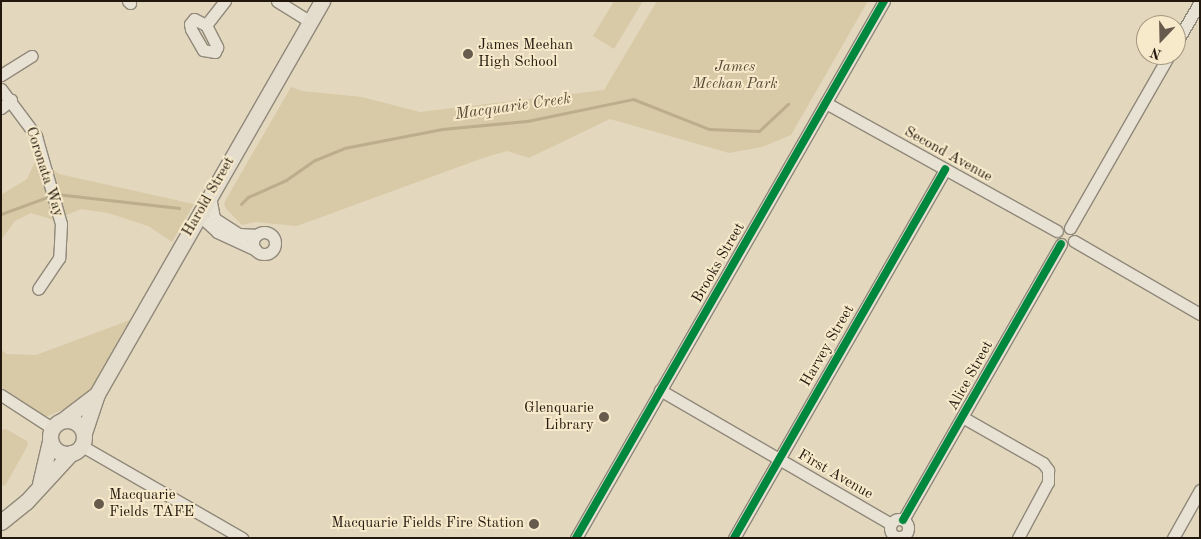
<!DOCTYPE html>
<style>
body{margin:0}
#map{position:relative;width:1201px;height:539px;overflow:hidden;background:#e3d8be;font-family:"Old Standard TT",serif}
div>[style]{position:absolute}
.green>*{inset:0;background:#d8c9a7}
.stream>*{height:3px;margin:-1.5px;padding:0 1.5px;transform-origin:1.5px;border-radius:1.5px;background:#bcad8d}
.roads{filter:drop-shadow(1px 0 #908879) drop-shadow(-1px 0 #908879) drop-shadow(0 1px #908879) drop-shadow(0 -1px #908879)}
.minor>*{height:11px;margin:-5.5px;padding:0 5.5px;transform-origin:5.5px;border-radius:5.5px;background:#e8e2d5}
.minor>.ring{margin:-5.5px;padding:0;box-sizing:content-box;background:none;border:11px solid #e8e2d5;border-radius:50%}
.major>*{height:15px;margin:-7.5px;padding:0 7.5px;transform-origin:7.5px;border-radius:7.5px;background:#e4ddce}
.major>.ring{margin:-7.5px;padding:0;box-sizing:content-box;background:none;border:15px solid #e4ddce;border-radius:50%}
.cycleway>*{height:8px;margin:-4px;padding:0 4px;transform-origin:4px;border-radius:4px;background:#00873e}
.dots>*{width:14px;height:14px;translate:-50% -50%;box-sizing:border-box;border:2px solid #f7eacb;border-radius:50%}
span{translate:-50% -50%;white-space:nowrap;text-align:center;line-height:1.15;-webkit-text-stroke:4px #f7eacb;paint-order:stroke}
.poi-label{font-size:15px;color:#22180e}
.left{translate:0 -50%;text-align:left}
.right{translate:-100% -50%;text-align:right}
.park-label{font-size:15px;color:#564936;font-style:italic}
.street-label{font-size:15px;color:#22180e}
.water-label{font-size:16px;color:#594c38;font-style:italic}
.frame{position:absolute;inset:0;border:2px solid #22180e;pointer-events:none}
.north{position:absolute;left:1136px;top:15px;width:50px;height:50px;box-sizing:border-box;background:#f7eacb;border:1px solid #a2967f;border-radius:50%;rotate:201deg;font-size:14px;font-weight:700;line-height:20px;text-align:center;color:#22180e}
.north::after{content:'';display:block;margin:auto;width:18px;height:22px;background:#665b4c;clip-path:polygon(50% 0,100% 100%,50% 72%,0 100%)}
</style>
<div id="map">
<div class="green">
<div style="clip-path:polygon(614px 1px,643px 1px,614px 49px,593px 36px)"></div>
<div style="clip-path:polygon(657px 1px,868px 1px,791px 135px,762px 147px,729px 153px,610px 119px,529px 158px,507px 151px,483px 158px,297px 226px,255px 222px,242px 225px,226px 209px,224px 203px,291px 87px,302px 91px,362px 97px,420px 112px,604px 90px)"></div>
<div style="clip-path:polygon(37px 157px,59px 174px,194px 204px,172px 242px,148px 226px,108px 213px,81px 209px,54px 220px,31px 213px,15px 221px,1px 240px,1px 195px,27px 179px)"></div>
<div style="clip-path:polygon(130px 320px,86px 400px,45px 417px,1px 387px,1px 350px,7px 354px,36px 355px)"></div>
<div style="clip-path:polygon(6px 429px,27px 441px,28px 445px,5px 486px,1px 484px,1px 430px)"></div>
</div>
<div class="stream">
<div style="left:56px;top:194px;width:124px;rotate:6.5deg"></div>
<div style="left:241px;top:204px;width:10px;rotate:-45deg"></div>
<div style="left:248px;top:197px;width:42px;rotate:-24.1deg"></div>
<div style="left:286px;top:180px;width:35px;rotate:-35deg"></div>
<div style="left:315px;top:160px;width:31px;rotate:-22deg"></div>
<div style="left:344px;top:148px;width:100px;rotate:-11deg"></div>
<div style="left:442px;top:129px;width:85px;rotate:-5.4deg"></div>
<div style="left:527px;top:121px;width:108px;rotate:-11.7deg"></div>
<div style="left:633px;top:99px;width:82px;rotate:21.5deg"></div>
<div style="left:709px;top:129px;width:50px;rotate:2.3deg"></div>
<div style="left:759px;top:131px;width:40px;rotate:-43deg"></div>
<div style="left:1px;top:214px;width:52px;rotate:-20.2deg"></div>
</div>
<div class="roads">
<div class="minor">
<div style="left:128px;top:1px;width:3px;rotate:45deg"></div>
<div style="left:277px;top:1px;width:39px;rotate:32deg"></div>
<div style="left:194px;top:19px;width:13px;rotate:27deg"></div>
<div style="left:206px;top:25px;width:25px;rotate:63deg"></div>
<div style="left:217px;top:47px;width:5px;rotate:112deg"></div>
<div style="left:215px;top:52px;width:12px;rotate:-171deg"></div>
<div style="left:203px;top:50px;width:24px;rotate:-120deg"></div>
<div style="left:191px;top:29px;width:5px;rotate:-101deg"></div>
<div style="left:190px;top:24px;width:6px;rotate:-51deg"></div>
<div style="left:206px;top:25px;width:31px;rotate:-52deg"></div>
<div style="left:1176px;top:43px;width:48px;rotate:-59.7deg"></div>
<div style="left:1px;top:75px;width:36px;rotate:-32deg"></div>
<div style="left:1px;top:89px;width:59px;rotate:53.3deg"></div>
<div style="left:36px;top:136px;width:91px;rotate:74.1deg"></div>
<div style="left:61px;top:224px;width:34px;rotate:93deg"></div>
<div style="left:59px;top:258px;width:37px;rotate:124deg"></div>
<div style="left:826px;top:103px;width:264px;rotate:29deg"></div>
<div style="left:1px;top:108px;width:13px;rotate:-39deg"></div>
<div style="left:210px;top:197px;width:21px;rotate:79deg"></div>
<div style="left:214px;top:218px;width:30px;rotate:33deg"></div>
<div style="left:239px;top:234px;width:18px;rotate:3deg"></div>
<div style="left:199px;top:215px;width:25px;rotate:43deg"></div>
<div style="left:217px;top:232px;width:43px;rotate:24.8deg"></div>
<div style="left:1070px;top:228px;width:199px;rotate:-60.2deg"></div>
<div class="ring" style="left:253px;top:232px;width:11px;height:11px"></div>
<div style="left:1074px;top:241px;width:146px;rotate:30.1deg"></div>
<div style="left:660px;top:390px;width:267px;rotate:30.1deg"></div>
<div style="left:1px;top:395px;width:61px;rotate:32.9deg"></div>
<div style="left:964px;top:418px;width:91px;rotate:29.7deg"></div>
<div style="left:1043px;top:463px;width:9px;rotate:54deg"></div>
<div style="left:1048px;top:470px;width:12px;rotate:90deg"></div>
<div style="left:1048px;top:482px;width:64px;rotate:118.2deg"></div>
<div style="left:82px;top:446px;width:185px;rotate:29.9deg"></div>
<div class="ring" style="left:890px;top:519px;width:7px;height:7px"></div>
<div style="left:903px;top:520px;width:318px;rotate:-60.2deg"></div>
<div style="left:576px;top:538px;width:619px;rotate:-60.16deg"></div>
<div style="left:734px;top:538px;width:425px;rotate:-60.2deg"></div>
<div style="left:1173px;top:538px;width:55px;rotate:-60.6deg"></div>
</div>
<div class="major">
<div class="ring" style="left:50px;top:420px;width:19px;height:19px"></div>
<div style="left:63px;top:420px;width:43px;rotate:-37.4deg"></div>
<div style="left:84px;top:433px;width:41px;rotate:-71.6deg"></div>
<div style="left:97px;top:394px;width:453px;rotate:-60.2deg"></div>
<div style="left:40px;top:484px;width:44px;rotate:-76.9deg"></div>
<div style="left:1px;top:522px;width:32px;rotate:-39deg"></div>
<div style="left:26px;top:502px;width:67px;rotate:-47.4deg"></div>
</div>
</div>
<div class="cycleway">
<div style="left:903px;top:520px;width:318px;rotate:-60.2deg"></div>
<div style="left:576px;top:538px;width:619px;rotate:-60.16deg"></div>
<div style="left:734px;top:538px;width:425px;rotate:-60.2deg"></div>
</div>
<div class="dots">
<div style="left:468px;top:54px;background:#665b4c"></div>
<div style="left:604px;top:417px;background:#665b4c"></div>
<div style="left:99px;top:504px;background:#665b4c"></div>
<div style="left:534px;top:524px;background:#665b4c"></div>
</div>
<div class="poi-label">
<span class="left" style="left:478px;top:54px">James Meehan<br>High School</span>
<span class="right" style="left:594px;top:417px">Glenquarie<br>Library</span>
<span class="left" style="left:109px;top:504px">Macquarie<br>Fields TAFE</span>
<span class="right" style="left:524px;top:524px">Macquarie Fields Fire Station</span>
</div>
<div class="park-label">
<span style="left:735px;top:76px">James<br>Meehan Park</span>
</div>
<div class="street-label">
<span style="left:948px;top:155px;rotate:29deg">Second Avenue</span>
<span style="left:44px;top:172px;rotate:72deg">Coronata Way</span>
<span style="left:209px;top:197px;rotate:-60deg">Harold Street</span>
<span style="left:719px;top:263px;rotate:-60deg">Brooks Street</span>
<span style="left:828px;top:346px;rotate:-60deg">Harvey Street</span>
<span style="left:971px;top:376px;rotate:-61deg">Alice Street</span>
<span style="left:835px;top:475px;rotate:30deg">First Avenue</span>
</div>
<div class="water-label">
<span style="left:513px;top:107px;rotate:-8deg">Macquarie Creek</span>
</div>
<div class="frame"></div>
<div class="north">N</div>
</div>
